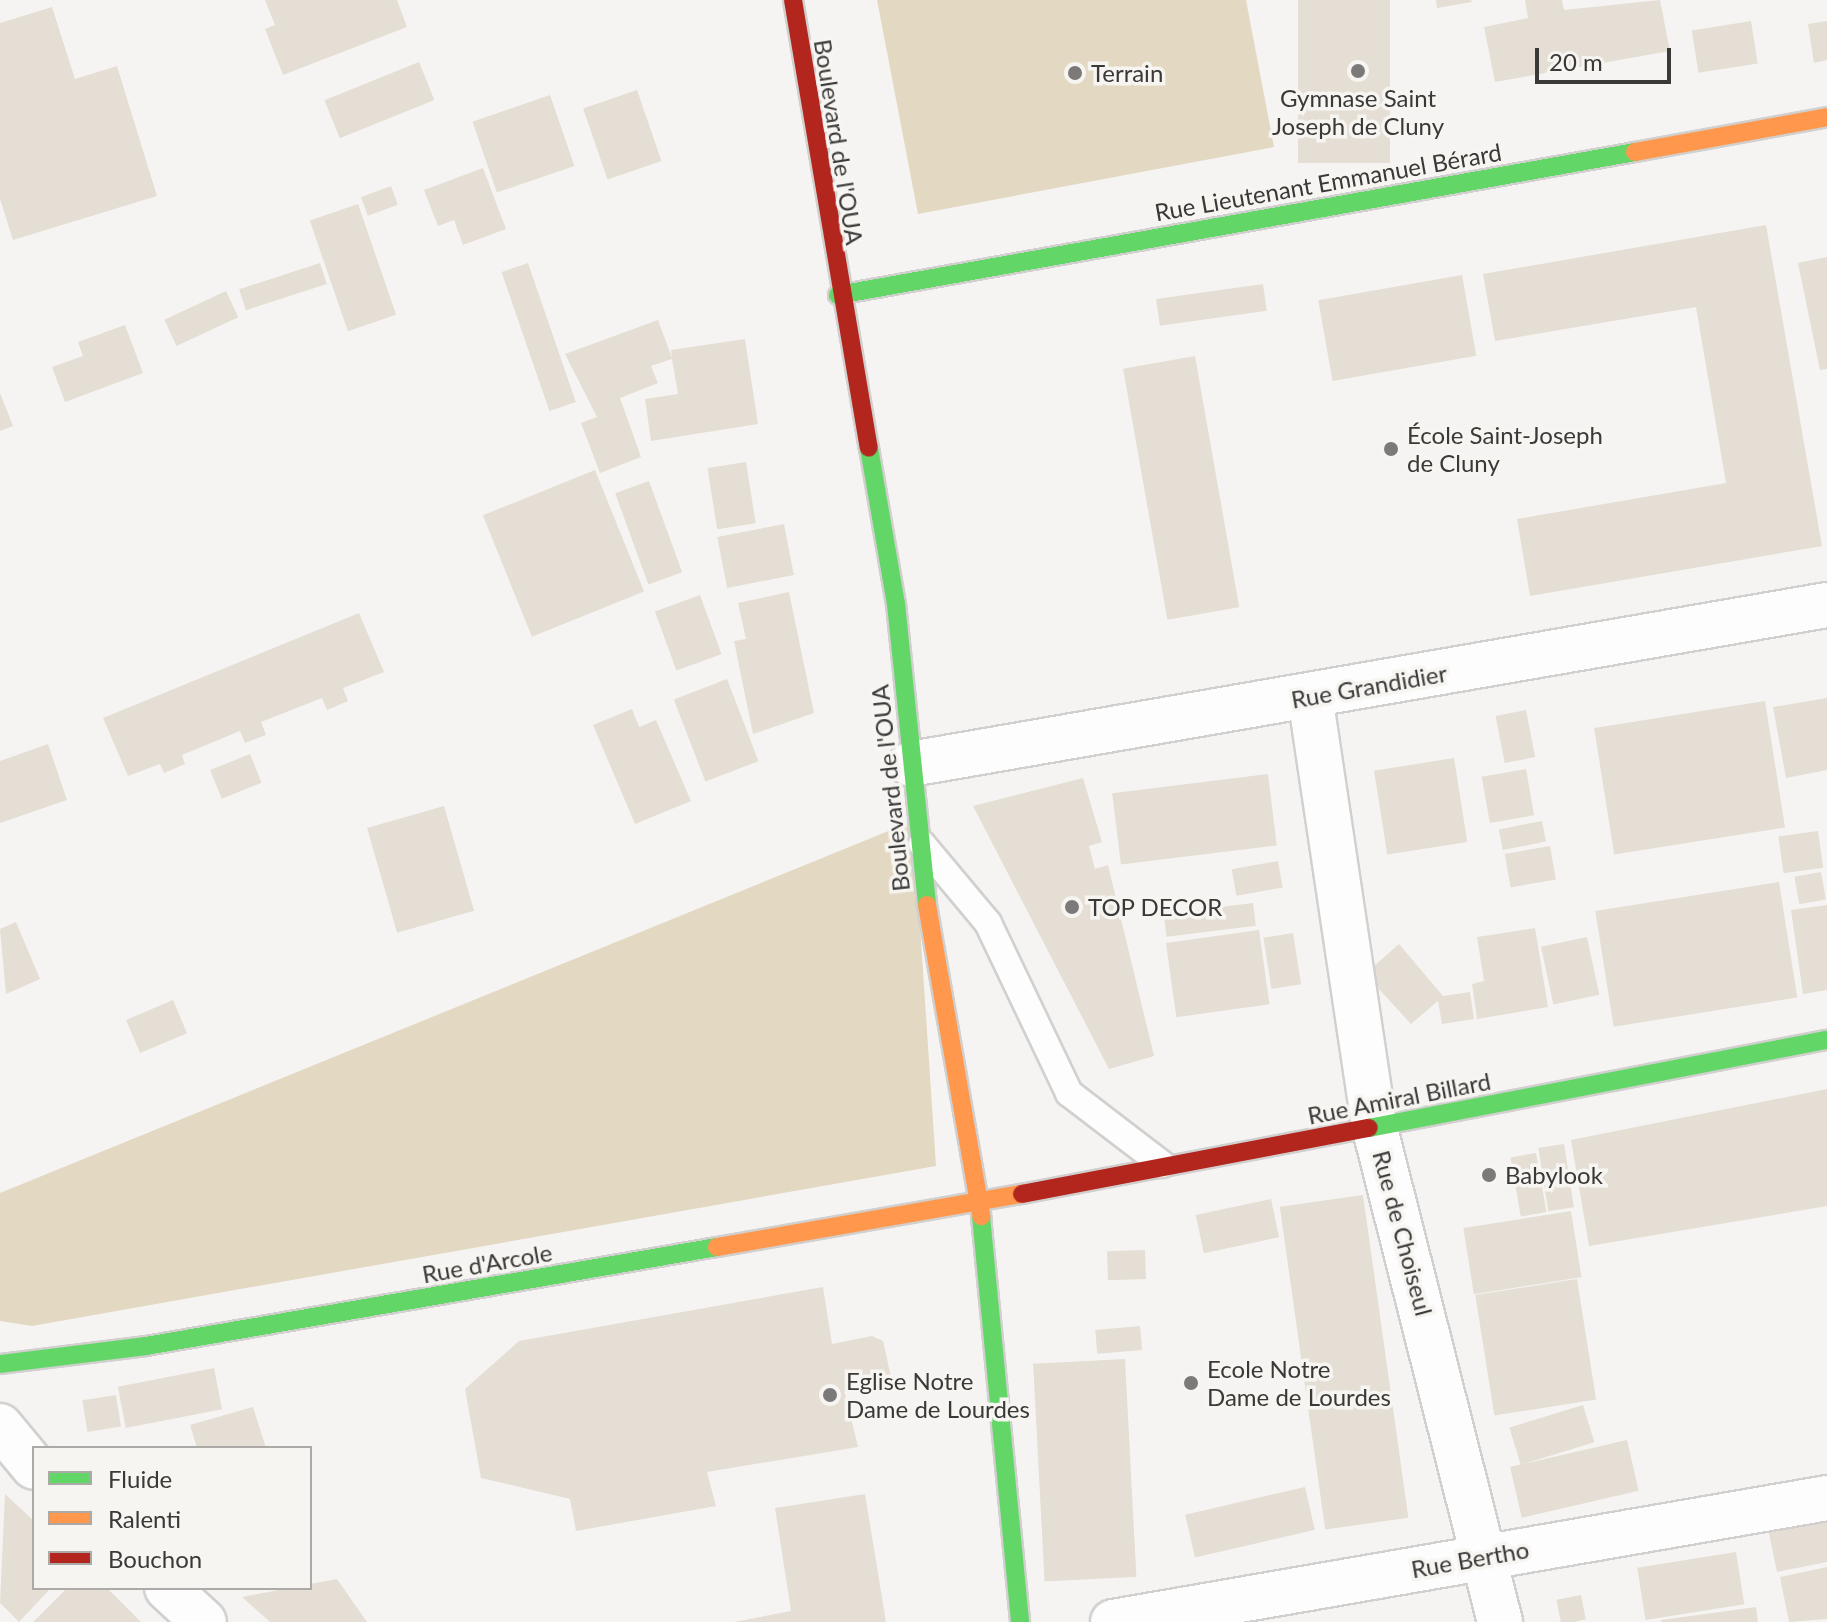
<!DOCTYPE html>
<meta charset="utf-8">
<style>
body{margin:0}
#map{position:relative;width:1827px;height:1622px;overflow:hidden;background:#f6f4f2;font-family:Lato,sans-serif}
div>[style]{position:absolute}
.green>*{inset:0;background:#e3d8c2}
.building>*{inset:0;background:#e4ded4;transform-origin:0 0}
.roads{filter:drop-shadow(2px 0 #d1d0cf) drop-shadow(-2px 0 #d1d0cf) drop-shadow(0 2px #d1d0cf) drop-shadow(0 -2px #d1d0cf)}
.lane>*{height:26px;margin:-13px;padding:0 13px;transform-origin:13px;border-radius:13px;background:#fefdfd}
.street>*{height:44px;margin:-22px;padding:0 22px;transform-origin:22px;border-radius:22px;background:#fefdfd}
.fast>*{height:18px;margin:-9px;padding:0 9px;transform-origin:9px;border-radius:9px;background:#63d668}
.slow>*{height:18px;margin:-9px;padding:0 9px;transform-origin:9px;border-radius:9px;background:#ff974d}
.jam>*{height:18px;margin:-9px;padding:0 9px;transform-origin:9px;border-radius:9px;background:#b3261e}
.dots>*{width:22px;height:22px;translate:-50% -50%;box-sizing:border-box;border:4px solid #f7f5f1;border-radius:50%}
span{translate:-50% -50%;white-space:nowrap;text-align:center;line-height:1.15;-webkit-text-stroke:7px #f7f5f1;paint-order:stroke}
.poi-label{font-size:24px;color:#3a3938}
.left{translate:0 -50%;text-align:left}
.street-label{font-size:24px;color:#3a3938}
.legend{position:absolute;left:32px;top:1446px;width:280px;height:144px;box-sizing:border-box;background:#f7f5f1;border:2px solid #abaaa7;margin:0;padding:10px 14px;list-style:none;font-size:24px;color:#3a3938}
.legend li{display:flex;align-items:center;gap:16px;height:40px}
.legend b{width:40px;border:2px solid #abaaa7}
.scale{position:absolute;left:1535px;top:48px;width:136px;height:36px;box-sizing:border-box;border:4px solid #3a3938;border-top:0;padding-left:10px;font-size:24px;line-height:28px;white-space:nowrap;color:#3a3938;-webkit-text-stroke:6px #f7f5f1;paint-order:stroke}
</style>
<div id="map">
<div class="green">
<div style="clip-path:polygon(877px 0,1246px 0,1274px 147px,918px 214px)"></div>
<div style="clip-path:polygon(913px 821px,936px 1166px,32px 1326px,0 1321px,0 1193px)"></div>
</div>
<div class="building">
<div style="clip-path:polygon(265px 0,397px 0,407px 27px,283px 75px,265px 29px,275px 25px)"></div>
<div style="left:1298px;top:0;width:92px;height:163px"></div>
<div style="clip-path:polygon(1436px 0,1471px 0,1472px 2px,1437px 8px)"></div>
<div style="clip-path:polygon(1525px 0,1562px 0,1564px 10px,1660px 0,1670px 51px,1495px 82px,1484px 27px,1528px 18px)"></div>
<div style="clip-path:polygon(52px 7px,75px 79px,117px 66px,157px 196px,13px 240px,0 199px,0 23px)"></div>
<div style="left:1751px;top:21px;width:43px;height:60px;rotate:81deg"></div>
<div style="clip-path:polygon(1827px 21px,1827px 60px,1814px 63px,1808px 24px)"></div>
<div style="left:419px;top:62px;width:41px;height:102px;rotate:68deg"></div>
<div style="left:637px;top:90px;width:75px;height:57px;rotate:71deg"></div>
<div style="left:550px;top:95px;width:75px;height:82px;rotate:71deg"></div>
<div style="clip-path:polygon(483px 168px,506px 229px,463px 245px,454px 220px,438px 226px,424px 190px)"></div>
<div style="left:391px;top:186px;width:20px;height:32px;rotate:70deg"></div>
<div style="left:358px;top:204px;width:117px;height:51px;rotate:71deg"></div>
<div style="clip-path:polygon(1766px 225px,1822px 546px,1530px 596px,1517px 519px,1726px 483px,1696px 307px,1495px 341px,1483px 274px)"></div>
<div style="clip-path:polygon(1827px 257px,1827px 369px,1820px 370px,1798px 263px)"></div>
<div style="left:320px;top:263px;width:22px;height:85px;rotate:72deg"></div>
<div style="left:528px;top:263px;width:147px;height:28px;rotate:71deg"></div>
<div style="left:1462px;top:275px;width:82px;height:146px;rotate:80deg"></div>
<div style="left:1263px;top:284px;width:27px;height:108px;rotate:82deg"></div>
<div style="left:226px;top:291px;width:29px;height:68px;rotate:65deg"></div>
<div style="clip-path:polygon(658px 320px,672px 358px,671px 350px,745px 339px,758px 424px,651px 441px,645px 399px,678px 394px,672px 359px,651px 366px,658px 383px,620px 398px,641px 457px,600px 473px,581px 423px,597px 417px,565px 354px)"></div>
<div style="clip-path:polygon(125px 325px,143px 373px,65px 402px,52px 367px,83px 356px,78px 342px)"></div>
<div style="left:1195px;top:356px;width:255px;height:73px;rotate:80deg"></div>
<div style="clip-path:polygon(0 393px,13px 426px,0 431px)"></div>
<div style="left:746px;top:462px;width:62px;height:39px;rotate:81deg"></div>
<div style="left:595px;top:470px;width:131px;height:121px;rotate:68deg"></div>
<div style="left:649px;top:481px;width:97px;height:36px;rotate:70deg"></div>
<div style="left:784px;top:524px;width:52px;height:68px;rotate:79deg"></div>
<div style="clip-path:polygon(789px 592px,814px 713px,753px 734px,734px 641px,746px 639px,738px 603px)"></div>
<div style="left:700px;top:595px;width:63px;height:48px;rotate:70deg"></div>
<div style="clip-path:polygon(359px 613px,384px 672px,343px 688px,348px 701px,327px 710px,322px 698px,261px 722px,266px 735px,245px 743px,240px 731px,182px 755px,185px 764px,164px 773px,160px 764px,128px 776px,103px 718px)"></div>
<div style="left:727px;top:679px;width:88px;height:57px;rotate:69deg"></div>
<div style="clip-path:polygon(1827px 698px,1827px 770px,1786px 778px,1773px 707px)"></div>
<div style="left:1765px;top:701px;width:128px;height:173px;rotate:81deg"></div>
<div style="clip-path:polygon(632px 709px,639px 727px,656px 720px,691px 801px,635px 824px,593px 725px)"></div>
<div style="left:1526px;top:710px;width:48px;height:31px;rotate:79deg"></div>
<div style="clip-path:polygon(48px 744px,67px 800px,0 823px,0 761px)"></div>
<div style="left:250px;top:754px;width:31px;height:43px;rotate:68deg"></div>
<div style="left:1454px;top:758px;width:85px;height:81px;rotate:81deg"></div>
<div style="left:1526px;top:769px;width:47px;height:45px;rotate:80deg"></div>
<div style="left:1268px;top:774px;width:72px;height:157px;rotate:83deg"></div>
<div style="clip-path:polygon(1083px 778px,1102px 842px,1089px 846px,1095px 869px,1108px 865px,1154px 1056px,1109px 1069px,973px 806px)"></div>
<div style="left:444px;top:806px;width:109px;height:80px;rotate:74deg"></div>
<div style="left:1542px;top:821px;width:21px;height:44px;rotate:79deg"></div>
<div style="left:1818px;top:831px;width:37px;height:40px;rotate:82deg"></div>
<div style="left:1550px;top:846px;width:34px;height:46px;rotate:80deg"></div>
<div style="left:1278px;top:861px;width:27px;height:47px;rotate:80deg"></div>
<div style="left:1821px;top:872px;width:28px;height:27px;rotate:80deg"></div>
<div style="left:1779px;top:882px;width:117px;height:186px;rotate:81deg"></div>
<div style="left:1253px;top:903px;width:23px;height:90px;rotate:83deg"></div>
<div style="clip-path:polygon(1827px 905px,1827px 990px,1803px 994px,1791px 910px)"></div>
<div style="clip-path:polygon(16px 922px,40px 979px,6px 994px,0 929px)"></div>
<div style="clip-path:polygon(1535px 928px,1548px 1007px,1477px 1019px,1472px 984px,1484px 981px,1477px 937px)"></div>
<div style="left:1259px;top:930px;width:75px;height:94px;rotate:82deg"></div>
<div style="left:1293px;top:933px;width:52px;height:30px;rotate:81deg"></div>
<div style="left:1587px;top:937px;width:59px;height:47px;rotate:78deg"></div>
<div style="clip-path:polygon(1399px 944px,1443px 996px,1470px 992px,1474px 1019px,1442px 1024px,1438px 1001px,1411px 1024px,1365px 974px)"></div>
<div style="left:173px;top:1000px;width:36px;height:51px;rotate:67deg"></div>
<div style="clip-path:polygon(1827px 1089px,1827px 1206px,1589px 1246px,1571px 1140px)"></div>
<div style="left:1564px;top:1144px;width:64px;height:26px;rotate:81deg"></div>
<div style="left:1536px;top:1153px;width:60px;height:26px;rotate:80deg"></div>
<div style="left:1363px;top:1195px;width:326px;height:84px;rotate:82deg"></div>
<div style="left:1271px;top:1199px;width:39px;height:77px;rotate:78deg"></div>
<div style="left:1571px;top:1211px;width:67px;height:109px;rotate:81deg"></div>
<div style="left:1145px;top:1250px;width:29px;height:38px;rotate:88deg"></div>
<div style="left:1577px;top:1279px;width:122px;height:103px;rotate:81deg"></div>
<div style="clip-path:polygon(823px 1287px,832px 1344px,872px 1336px,883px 1341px,891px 1377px,882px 1386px,845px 1393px,858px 1447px,707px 1472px,716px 1506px,576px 1531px,570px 1499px,481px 1478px,465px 1389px,519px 1341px)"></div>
<div style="left:1140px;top:1326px;width:24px;height:45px;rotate:85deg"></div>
<div style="left:1125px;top:1359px;width:218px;height:92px;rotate:87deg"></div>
<div style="left:214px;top:1368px;width:42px;height:98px;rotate:79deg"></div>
<div style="left:116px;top:1395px;width:32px;height:34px;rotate:81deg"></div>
<div style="left:1583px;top:1405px;width:39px;height:77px;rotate:73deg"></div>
<div style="clip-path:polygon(253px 1407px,266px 1448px,197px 1448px,190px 1425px)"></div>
<div style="left:1627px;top:1440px;width:52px;height:120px;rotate:77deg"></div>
<div style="left:1305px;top:1487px;width:44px;height:123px;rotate:77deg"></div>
<div style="clip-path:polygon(5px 1494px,34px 1521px,34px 1588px,51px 1588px,19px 1622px,0 1603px)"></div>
<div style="clip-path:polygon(865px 1494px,886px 1622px,734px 1622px,791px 1611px,775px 1508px)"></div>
<div style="clip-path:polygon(1827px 1508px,1827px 1562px,1777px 1572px,1766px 1519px)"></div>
<div style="left:1736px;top:1552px;width:53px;height:100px;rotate:81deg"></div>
<div style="clip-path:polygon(1827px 1567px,1827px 1619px,1789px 1622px,1780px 1577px)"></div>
<div style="clip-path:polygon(337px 1579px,367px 1622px,270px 1622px,242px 1597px)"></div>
<div style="clip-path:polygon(67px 1588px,107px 1588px,141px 1622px,33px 1622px)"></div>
<div style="left:1581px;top:1595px;width:25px;height:25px;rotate:79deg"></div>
<div style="clip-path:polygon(1756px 1607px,1758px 1622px,1661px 1622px,1661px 1620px)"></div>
</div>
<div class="roads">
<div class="lane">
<div style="left:922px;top:844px;width:103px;rotate:50.1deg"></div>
<div style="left:988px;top:923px;width:188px;rotate:64.5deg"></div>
<div style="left:1069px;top:1093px;width:117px;rotate:37.4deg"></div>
</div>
<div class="street">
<div style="left:1310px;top:696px;width:438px;rotate:81.5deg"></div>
<div style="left:1375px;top:1129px;width:509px;rotate:75.77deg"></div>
<div style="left:911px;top:764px;width:930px;rotate:-9.85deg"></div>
<div style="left:0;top:1426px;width:53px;rotate:50.3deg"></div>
<div style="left:167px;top:1588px;width:50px;rotate:42.6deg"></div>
<div style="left:1113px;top:1622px;width:725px;rotate:-9.85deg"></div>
</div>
<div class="fast">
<div style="left:838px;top:295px;width:810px;rotate:-10.17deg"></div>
<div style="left:869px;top:448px;width:158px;rotate:80.2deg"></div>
<div style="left:896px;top:604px;width:303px;rotate:84.1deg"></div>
<div style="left:1369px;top:1128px;width:466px;rotate:-10.9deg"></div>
<div style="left:981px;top:1216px;width:408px;rotate:84.5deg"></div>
<div style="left:0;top:1364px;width:147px;rotate:-7deg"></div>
<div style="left:146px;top:1346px;width:580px;rotate:-9.84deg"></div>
</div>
<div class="slow">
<div style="left:1635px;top:152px;width:195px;rotate:-10.3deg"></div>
<div style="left:927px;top:905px;width:316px;rotate:80.1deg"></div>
<div style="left:717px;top:1247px;width:310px;rotate:-9.9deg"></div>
</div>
<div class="jam">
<div style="left:793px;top:0;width:454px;rotate:80.4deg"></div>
<div style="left:1022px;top:1194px;width:353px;rotate:-10.8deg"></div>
</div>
</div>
<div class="dots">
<div style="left:1358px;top:71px;background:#7c7a79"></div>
<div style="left:1075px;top:73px;background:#7c7a79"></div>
<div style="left:1391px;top:449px;background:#7c7a79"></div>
<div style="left:1072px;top:907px;background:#7c7a79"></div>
<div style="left:1489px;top:1175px;background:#7c7a79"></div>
<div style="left:1191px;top:1383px;background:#7c7a79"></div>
<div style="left:830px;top:1395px;background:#7c7a79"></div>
</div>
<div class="poi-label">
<span class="left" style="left:1091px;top:73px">Terrain</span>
<span style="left:1358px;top:112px">Gymnase Saint<br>Joseph de Cluny</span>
<span class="left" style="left:1407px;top:449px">École Saint-Joseph<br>de Cluny</span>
<span class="left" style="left:1088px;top:907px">TOP DECOR</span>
<span class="left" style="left:1505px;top:1175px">Babylook</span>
<span class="left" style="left:1207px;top:1383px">Ecole Notre<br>Dame de Lourdes</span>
<span class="left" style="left:846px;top:1395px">Eglise Notre<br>Dame de Lourdes</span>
</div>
<div class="street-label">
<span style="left:839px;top:142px;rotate:81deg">Boulevard de l'OUA</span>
<span style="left:1328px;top:182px;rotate:-10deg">Rue Lieutenant Emmanuel Bérard</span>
<span style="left:1369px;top:686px;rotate:-10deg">Rue Grandidier</span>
<span style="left:890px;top:788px;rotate:-96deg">Boulevard de l'OUA</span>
<span style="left:1399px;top:1098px;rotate:-11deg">Rue Amiral Billard</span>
<span style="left:1403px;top:1233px;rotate:75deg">Rue de Choiseul</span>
<span style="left:487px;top:1263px;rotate:-10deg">Rue d'Arcole</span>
<span style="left:1470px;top:1559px;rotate:-10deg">Rue Bertho</span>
</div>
<ul class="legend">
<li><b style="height:10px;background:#63d668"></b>Fluide</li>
<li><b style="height:10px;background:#ff974d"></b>Ralenti</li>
<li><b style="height:10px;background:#b3261e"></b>Bouchon</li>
</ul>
<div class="scale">20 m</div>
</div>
